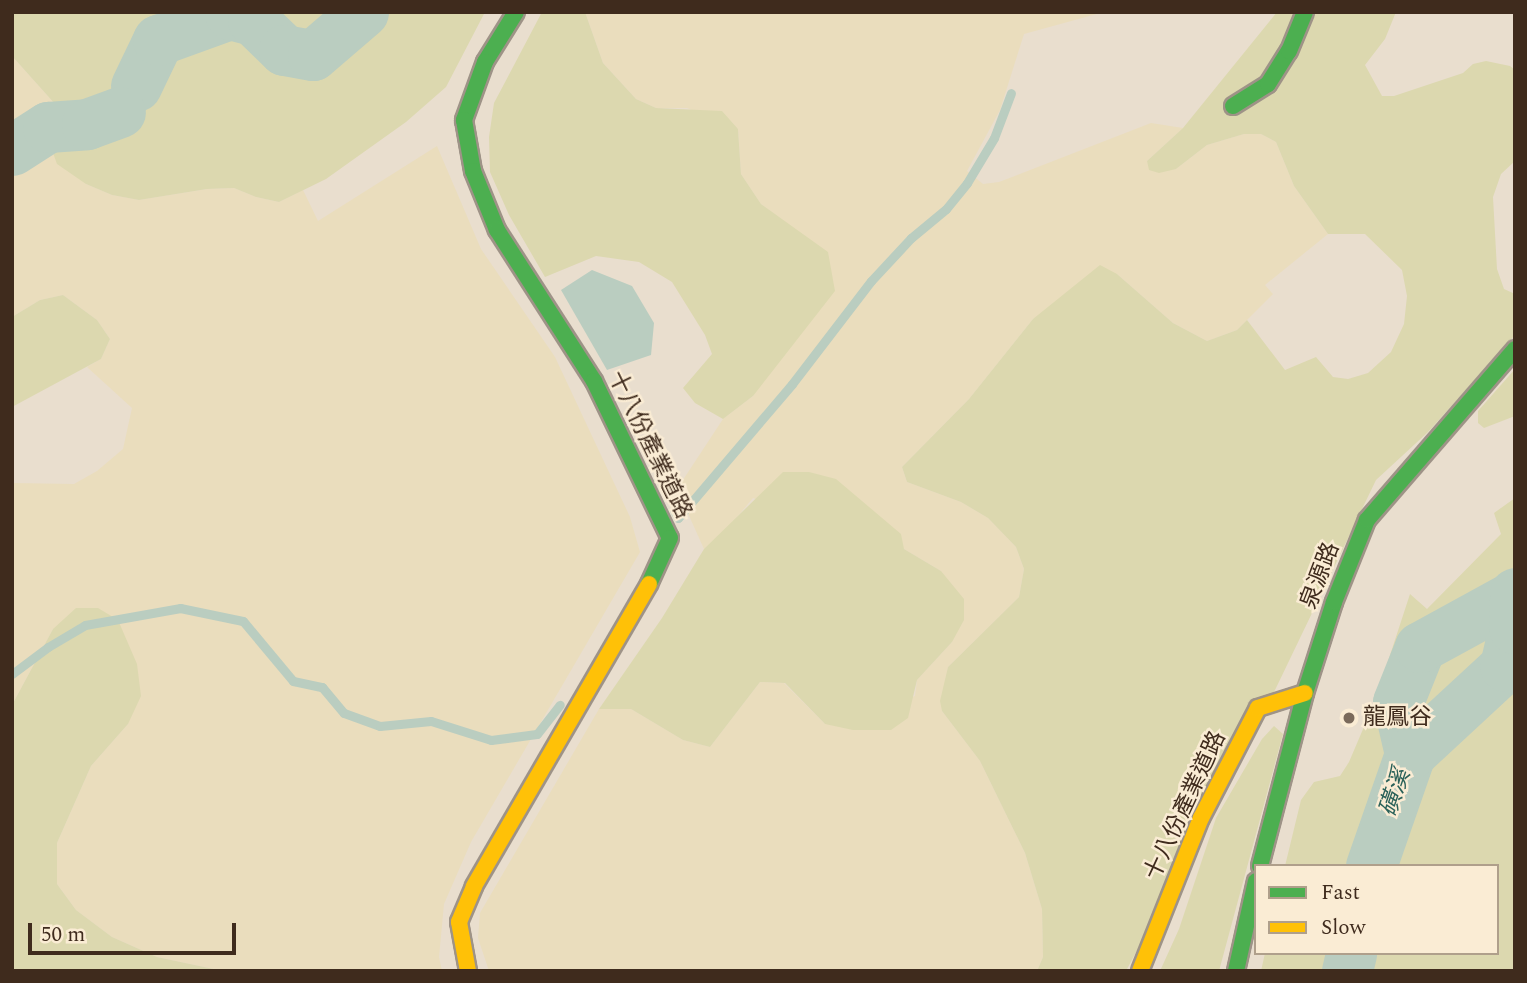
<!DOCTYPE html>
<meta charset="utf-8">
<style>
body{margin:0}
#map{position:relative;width:1527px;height:983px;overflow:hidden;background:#e9dece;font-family:Spectral,"Noto Sans TC",serif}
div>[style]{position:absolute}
.farmland>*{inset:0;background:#eaddbd}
.green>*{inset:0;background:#dcd8af}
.water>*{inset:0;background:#bacdc0}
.stream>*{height:9px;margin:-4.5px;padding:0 4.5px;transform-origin:4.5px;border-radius:4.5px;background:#bacdc0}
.river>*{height:51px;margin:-25.5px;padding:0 25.5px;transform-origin:25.5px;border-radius:25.5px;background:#bacdc0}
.roads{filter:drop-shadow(2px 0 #9e9387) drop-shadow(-2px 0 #9e9387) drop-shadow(0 2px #9e9387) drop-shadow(0 -2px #9e9387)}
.fast>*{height:16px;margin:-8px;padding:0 8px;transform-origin:8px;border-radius:8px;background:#4caf50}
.slow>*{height:16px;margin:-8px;padding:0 8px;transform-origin:8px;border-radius:8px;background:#ffc107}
.dots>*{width:19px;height:19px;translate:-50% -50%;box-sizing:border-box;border:4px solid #faecd4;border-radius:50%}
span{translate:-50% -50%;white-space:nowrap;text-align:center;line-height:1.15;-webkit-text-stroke:5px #faecd4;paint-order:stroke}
.street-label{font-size:23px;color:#3f2b1d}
.poi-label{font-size:23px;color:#3f2b1d}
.left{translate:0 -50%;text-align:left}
.water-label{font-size:24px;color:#2a6159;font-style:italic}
.frame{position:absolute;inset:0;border:14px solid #3f2b1d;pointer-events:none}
.legend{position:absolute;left:1254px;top:864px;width:245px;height:91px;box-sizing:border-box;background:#faecd4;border:2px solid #af9f8b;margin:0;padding:9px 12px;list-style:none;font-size:21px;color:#3f2b1d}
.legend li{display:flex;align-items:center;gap:14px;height:35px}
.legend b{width:35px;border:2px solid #af9f8b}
.scale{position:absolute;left:28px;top:923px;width:208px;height:32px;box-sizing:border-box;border:4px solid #3f2b1d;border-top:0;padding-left:9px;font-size:21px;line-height:24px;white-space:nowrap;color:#3f2b1d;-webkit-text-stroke:5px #faecd4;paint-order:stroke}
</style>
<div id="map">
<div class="farmland">
<div style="clip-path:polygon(585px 12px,1104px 12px,1024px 34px,1000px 110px,967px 171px,983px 184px,999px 182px,1151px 123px,1183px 128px,1147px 161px,1176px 169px,1207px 145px,1244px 134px,1261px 134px,1276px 142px,1294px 186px,1328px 234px,1265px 285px,1273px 294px,1237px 330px,1207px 341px,1173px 323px,1117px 274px,1033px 319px,969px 399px,902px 467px,907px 482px,961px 502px,988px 518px,1016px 547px,1024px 569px,1019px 597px,948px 667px,942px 711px,980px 761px,1025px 853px,1042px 909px,1043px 957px,1037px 971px,489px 971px,478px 938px,480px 913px,599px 709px,631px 709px,683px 740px,710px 747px,760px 682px,784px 683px,825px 724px,915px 696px,917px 680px,952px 642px,941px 571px,904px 549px,753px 498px,727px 529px,704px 549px,677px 489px,723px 419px,753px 396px,793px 229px,761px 204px,741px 174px,738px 129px,687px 108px,656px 108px,636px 99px,603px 63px)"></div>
<div style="clip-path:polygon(12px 56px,55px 104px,48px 139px,86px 184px,112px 195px,139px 200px,207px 189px,234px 188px,256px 197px,279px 202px,303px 190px,318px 221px,437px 146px,481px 249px,555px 357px,630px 517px,640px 552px,471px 842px,444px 904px,439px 957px,442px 971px,223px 971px,157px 957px,112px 937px,76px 910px,57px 884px,57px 843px,91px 766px,128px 724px,53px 629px,12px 705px,12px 483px,74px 484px,97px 471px,123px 449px,132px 408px,87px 367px,101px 359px,110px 339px,97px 320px,63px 295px,40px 300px,12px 317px)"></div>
</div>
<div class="green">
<div style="clip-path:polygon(12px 12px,485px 12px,446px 87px,406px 122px,326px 179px,279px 202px,256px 197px,234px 188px,207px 189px,139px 200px,112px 195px,86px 184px,57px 164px,48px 139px,55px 104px,12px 56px)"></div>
<div style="clip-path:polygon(542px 12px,585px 12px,603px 63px,636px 99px,656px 108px,722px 111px,738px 129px,741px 174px,761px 204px,828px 252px,835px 291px,753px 396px,723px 419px,695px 403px,683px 388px,712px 354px,705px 335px,672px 282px,639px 262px,596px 256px,545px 277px,509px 215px,490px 172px,489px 137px,494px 103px)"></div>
<div style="clip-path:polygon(1277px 12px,1396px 12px,1385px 39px,1365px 65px,1382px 96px,1394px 96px,1463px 73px,1473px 64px,1486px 61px,1510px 66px,1515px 70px,1515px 161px,1501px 174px,1493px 197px,1497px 269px,1504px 289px,1515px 294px,1515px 335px,1428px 432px,1376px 480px,1276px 688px,1126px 971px,1037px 971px,1043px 957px,1042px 909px,1025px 853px,980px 761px,942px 711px,940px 701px,948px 667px,1019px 597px,1024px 569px,1016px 547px,988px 518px,961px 502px,907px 482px,902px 467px,969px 399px,1033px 319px,1100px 265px,1117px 274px,1173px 323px,1207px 341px,1237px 330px,1247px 320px,1285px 370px,1316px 357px,1333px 377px,1348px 379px,1368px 373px,1391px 352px,1404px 324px,1407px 296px,1402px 270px,1365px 234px,1328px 234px,1294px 186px,1276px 142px,1261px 134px,1244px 134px,1207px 145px,1176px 169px,1159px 173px,1149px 170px,1147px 161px,1183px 128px)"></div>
<div style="clip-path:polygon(63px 295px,97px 320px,110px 339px,101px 359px,12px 407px,12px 317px,40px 300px)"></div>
<div style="clip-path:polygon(1515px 369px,1515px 416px,1484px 428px,1478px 423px,1478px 411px)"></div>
<div style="clip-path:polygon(783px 472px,809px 472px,836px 479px,901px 534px,904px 549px,941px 571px,964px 599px,964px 620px,952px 642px,917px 680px,908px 718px,891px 730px,853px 730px,825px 724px,785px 683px,760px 682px,710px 747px,683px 740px,631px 709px,599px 709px,662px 618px,704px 549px)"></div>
<div style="clip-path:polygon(1515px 498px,1515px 971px,1261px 971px,1265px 953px,1497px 953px,1497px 866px,1285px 866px,1301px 800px,1314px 782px,1340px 776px,1349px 762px,1375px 701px,1410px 594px,1427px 609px,1501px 534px,1494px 513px)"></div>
<div style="clip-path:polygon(76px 608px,98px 608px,118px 620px,137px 664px,141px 696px,128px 724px,91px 766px,57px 843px,57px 884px,76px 910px,112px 937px,157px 957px,223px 971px,14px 971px,12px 968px,12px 705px,53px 629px)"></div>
<div style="clip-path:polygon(1274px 726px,1283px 734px,1219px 971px,1160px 971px,1179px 929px,1216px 818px,1262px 739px)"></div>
</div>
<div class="water">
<div style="clip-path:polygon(592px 270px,632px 286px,654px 323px,651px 355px,607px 370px,561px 290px)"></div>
</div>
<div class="stream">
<div style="left:674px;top:511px;width:8px;rotate:60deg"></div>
<div style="left:678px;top:518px;width:176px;rotate:-49.6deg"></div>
<div style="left:792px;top:384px;width:130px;rotate:-52.5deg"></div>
<div style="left:871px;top:281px;width:59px;rotate:-47.1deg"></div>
<div style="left:911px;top:238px;width:45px;rotate:-39.6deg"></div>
<div style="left:946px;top:209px;width:33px;rotate:-51deg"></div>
<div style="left:967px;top:183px;width:52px;rotate:-59deg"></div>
<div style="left:994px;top:138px;width:48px;rotate:-69.3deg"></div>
<div style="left:12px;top:674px;width:45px;rotate:-36.9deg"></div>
<div style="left:48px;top:647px;width:43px;rotate:-30.7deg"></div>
<div style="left:85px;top:625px;width:97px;rotate:-10.1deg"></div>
<div style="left:180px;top:608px;width:64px;rotate:11.7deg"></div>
<div style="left:243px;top:621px;width:78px;rotate:50.2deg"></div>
<div style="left:293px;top:681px;width:30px;rotate:12deg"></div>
<div style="left:322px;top:687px;width:34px;rotate:50deg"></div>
<div style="left:344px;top:713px;width:38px;rotate:20deg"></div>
<div style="left:380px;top:726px;width:51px;rotate:-5.6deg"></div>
<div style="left:431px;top:721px;width:63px;rotate:17.6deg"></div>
<div style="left:491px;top:740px;width:46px;rotate:-7.4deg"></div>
<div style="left:537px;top:734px;width:37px;rotate:-52deg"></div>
</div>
<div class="river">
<div style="left:136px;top:86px;width:51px;rotate:-64.4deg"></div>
<div style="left:158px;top:40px;width:77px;rotate:-19.9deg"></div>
<div style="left:230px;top:14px;width:24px;rotate:15deg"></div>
<div style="left:253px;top:20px;width:43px;rotate:44.1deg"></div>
<div style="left:284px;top:50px;width:29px;rotate:10deg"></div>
<div style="left:313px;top:55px;width:66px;rotate:-40.7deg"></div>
<div style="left:12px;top:150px;width:43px;rotate:-32.6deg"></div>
<div style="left:48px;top:127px;width:39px;rotate:-4deg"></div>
<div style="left:87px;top:124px;width:35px;rotate:-20deg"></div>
<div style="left:1410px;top:754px;width:53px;rotate:-103deg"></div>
<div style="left:1398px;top:702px;width:59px;rotate:-68.2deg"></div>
<div style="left:1420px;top:647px;width:106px;rotate:-28.7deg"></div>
<div style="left:1371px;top:866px;width:119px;rotate:-70.8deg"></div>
<div style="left:1410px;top:754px;width:129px;rotate:-42.8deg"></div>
<div style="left:1505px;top:666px;width:39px;rotate:-77deg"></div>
<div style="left:1514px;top:628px;width:35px;rotate:-88deg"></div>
<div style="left:1347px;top:971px;width:18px;rotate:-77deg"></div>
</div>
<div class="roads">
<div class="fast">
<div style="left:516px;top:12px;width:59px;rotate:121.8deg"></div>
<div style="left:485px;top:62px;width:62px;rotate:109.9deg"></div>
<div style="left:464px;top:120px;width:52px;rotate:80deg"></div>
<div style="left:473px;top:171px;width:64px;rotate:67.9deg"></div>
<div style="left:497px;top:230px;width:179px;rotate:57.3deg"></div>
<div style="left:594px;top:381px;width:174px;rotate:64.2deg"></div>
<div style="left:670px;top:538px;width:51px;rotate:114.5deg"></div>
<div style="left:1233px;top:106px;width:41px;rotate:-32.2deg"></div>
<div style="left:1268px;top:84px;width:39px;rotate:-58deg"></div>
<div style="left:1289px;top:51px;width:42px;rotate:-67.7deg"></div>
<div style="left:1260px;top:866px;width:179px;rotate:-75.4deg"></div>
<div style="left:1305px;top:693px;width:96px;rotate:-72.3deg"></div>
<div style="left:1334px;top:602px;width:88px;rotate:-68.1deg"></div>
<div style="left:1367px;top:520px;width:226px;rotate:-49.1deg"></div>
<div style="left:1236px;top:971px;width:92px;rotate:-77.5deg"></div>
</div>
<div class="slow">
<div style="left:468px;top:971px;width:50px;rotate:-100.4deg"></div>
<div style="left:459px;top:922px;width:39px;rotate:-67deg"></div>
<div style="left:474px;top:886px;width:349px;rotate:-59.9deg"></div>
<div style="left:1140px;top:971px;width:165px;rotate:-68.3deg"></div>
<div style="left:1201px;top:818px;width:124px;rotate:-62.6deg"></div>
<div style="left:1258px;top:708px;width:49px;rotate:-17.7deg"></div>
</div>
</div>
<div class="dots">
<div style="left:1349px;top:718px;background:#7a6a5b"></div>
</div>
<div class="street-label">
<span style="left:649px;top:445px;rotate:64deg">十八份產業道路</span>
<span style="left:1321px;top:576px;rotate:-69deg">泉源路</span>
<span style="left:1186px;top:806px;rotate:-65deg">十八份產業道路</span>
</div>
<div class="poi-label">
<span class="left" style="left:1363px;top:718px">龍鳳谷</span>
</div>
<div class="water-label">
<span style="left:1396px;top:793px;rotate:-71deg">磺溪</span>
</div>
<div class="frame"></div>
<ul class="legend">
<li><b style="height:9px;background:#4caf50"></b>Fast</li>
<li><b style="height:9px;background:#ffc107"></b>Slow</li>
</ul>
<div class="scale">50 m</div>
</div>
